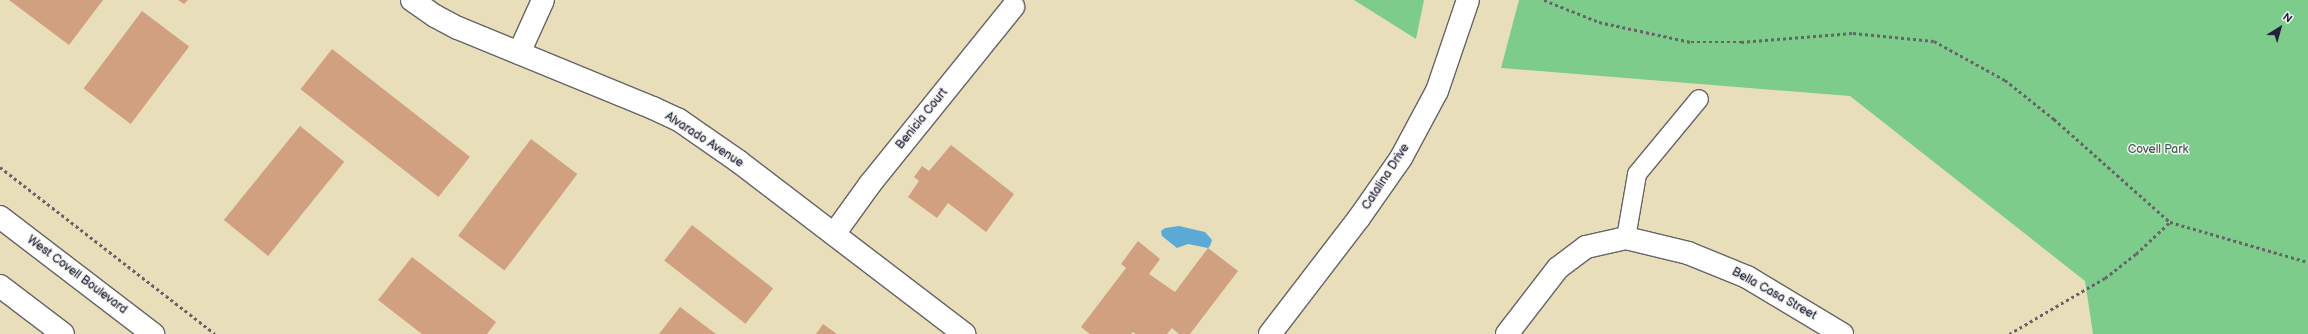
<!DOCTYPE html>
<style>
body{margin:0}
#map{position:relative;width:2308px;height:334px;overflow:hidden;background:#e8deb9;font-family:"Balsamiq Sans",sans-serif}
div>[style]{position:absolute}
.green>*{inset:0;background:#7dcc8c}
.water>*{inset:0;background:#5ba9d5}
.building>*{inset:0;background:#d0a081;transform-origin:0 0}
.path>*{height:2.5px;margin-top:-1.25px;transform-origin:0;background:repeating-linear-gradient(90deg,#676467 0 3px,transparent 0 6px)}
.roads{filter:drop-shadow(1px 0 #676467) drop-shadow(-1px 0 #676467) drop-shadow(0 1px #676467) drop-shadow(0 -1px #676467)}
.service>*{height:18px;margin:-9px;padding:0 9px;transform-origin:9px;border-radius:9px;background:#fff}
.minor>*{height:22px;margin:-11px;padding:0 11px;transform-origin:11px;border-radius:11px;background:#fff}
.tertiary>*{height:22px;margin:-11px;padding:0 11px;transform-origin:11px;border-radius:11px;background:#fff}
.primary>*{height:22px;margin:-11px;padding:0 11px;transform-origin:11px;border-radius:11px;background:#fff}
span{translate:-50% -50%;white-space:nowrap;text-align:center;line-height:1.15;-webkit-text-stroke:3px #f6f6f2;paint-order:stroke}
.street-label{font-size:12px;color:#22223b}
.park-label{font-size:12px;color:#425e57}
.north{position:absolute;left:2260px;top:8px;width:40px;height:40px;-webkit-text-stroke:3px #f6f6f2;paint-order:stroke;rotate:37deg;font-size:11px;font-weight:700;line-height:16px;text-align:center;color:#22223b}
.north::after{content:'';display:block;margin:auto;width:14px;height:18px;background:#22223b;clip-path:polygon(50% 0,100% 100%,50% 72%,0 100%)}
</style>
<div id="map">
<div class="green">
<div style="clip-path:polygon(1354px 0,1424px 0,1416px 39px)"></div>
<div style="clip-path:polygon(1519px 0,2308px 0,2308px 334px,2093px 334px,2085px 281px,1850px 96px,1501px 68px)"></div>
</div>
<div class="water">
<div style="clip-path:polygon(1179px 226px,1205px 232px,1212px 240px,1210px 246px,1208px 248px,1188px 244px,1177px 248px,1162px 236px,1161px 231px,1165px 228px)"></div>
</div>
<div class="building">
<div style="clip-path:polygon(9px 0,103px 0,69px 45px)"></div>
<div style="clip-path:polygon(178px 0,188px 0,184px 4px)"></div>
<div style="left:142px;top:11px;width:59px;height:97px;rotate:37deg"></div>
<div style="left:332px;top:49px;width:175px;height:51px;rotate:38deg"></div>
<div style="left:300px;top:126px;width:57px;height:121px;rotate:39deg"></div>
<div style="left:531px;top:139px;width:58px;height:121px;rotate:37deg"></div>
<div style="clip-path:polygon(951px 145px,1014px 194px,986px 232px,948px 203px,937px 218px,908px 197px,919px 181px,914px 177px,922px 166px,929px 171px)"></div>
<div style="left:692px;top:225px;width:103px;height:45px;rotate:38deg"></div>
<div style="clip-path:polygon(1138px 241px,1160px 259px,1149px 274px,1175px 292px,1208px 248px,1238px 271px,1190px 334px,1179px 334px,1172px 328px,1167px 334px,1136px 334px,1133px 332px,1131px 334px,1090px 334px,1081px 327px,1126px 268px,1121px 264px)"></div>
<div style="clip-path:polygon(412px 257px,496px 322px,487px 334px,422px 334px,378px 300px)"></div>
<div style="clip-path:polygon(680px 307px,716px 334px,659px 334px)"></div>
<div style="clip-path:polygon(823px 324px,837px 334px,816px 334px)"></div>
</div>
<div class="path">
<div style="left:1544px;top:0;width:59px;rotate:21.8deg"></div>
<div style="left:1599px;top:22px;width:94px;rotate:12.3deg"></div>
<div style="left:1691px;top:42px;width:50px"></div>
<div style="left:1741px;top:42px;width:112px;rotate:-4.6deg"></div>
<div style="left:1853px;top:33px;width:81px;rotate:5.6deg"></div>
<div style="left:1934px;top:41px;width:81px;rotate:28.8deg"></div>
<div style="left:2005px;top:80px;width:63px;rotate:38.5deg"></div>
<div style="left:2054px;top:119px;width:155px;rotate:41.6deg"></div>
<div style="left:2170px;top:222px;width:144px;rotate:16.2deg"></div>
<div style="left:0;top:167px;width:272px;rotate:37.8deg"></div>
<div style="left:2009px;top:334px;width:111px;rotate:-30.3deg"></div>
<div style="left:2105px;top:278px;width:39px;rotate:-38deg"></div>
<div style="left:2136px;top:254px;width:47px;rotate:-43.3deg"></div>
</div>
<div class="roads">
<div class="service">
<div style="left:1626px;top:238px;width:65px;rotate:-80.2deg"></div>
<div style="left:1637px;top:174px;width:97px;rotate:-50.4deg"></div>
</div>
<div class="minor">
<div style="left:412px;top:0;width:28px;rotate:35deg"></div>
<div style="left:435px;top:16px;width:26px;rotate:28deg"></div>
<div style="left:458px;top:28px;width:211px;rotate:22.3deg"></div>
<div style="left:653px;top:108px;width:29px;rotate:25deg"></div>
<div style="left:679px;top:120px;width:72px;rotate:34.8deg"></div>
<div style="left:738px;top:161px;width:285px;rotate:37.4deg"></div>
<div style="left:519px;top:53px;width:58px;rotate:-65.6deg"></div>
<div style="left:834px;top:234px;width:62px;rotate:-54.2deg"></div>
<div style="left:870px;top:184px;width:228px;rotate:-51.1deg"></div>
<div style="left:1507px;top:334px;width:83px;rotate:-52.3deg"></div>
<div style="left:1558px;top:268px;width:35px;rotate:-37deg"></div>
<div style="left:1586px;top:247px;width:41px;rotate:-12.7deg"></div>
<div style="left:1626px;top:238px;width:64px;rotate:13.6deg"></div>
<div style="left:1688px;top:253px;width:64px;rotate:22.1deg"></div>
<div style="left:1747px;top:277px;width:111px;rotate:31deg"></div>
</div>
<div class="tertiary">
<div style="left:1270px;top:334px;width:146px;rotate:-52.5deg"></div>
<div style="left:1359px;top:218px;width:73px;rotate:-55deg"></div>
<div style="left:1401px;top:158px;width:76px;rotate:-61.8deg"></div>
<div style="left:1437px;top:91px;width:96px;rotate:-71.2deg"></div>
</div>
<div class="primary">
<div style="left:0;top:217px;width:193px;rotate:37.4deg"></div>
<div style="left:0;top:286px;width:79px;rotate:37.3deg"></div>
</div>
</div>
<div class="street-label">
<span style="left:922px;top:119px;rotate:-51deg">Benicia Court</span>
<span style="left:704px;top:140px;rotate:33deg">Alvarado Avenue</span>
<span style="left:1386px;top:177px;rotate:-57deg">Catalina Drive</span>
<span style="left:77px;top:275px;rotate:37deg">West Covell Boulevard</span>
<span style="left:1774px;top:294px;rotate:29deg">Bella Casa Street</span>
</div>
<div class="park-label">
<span style="left:2158px;top:150px">Covell Park</span>
</div>
<div class="north">N</div>
</div>
